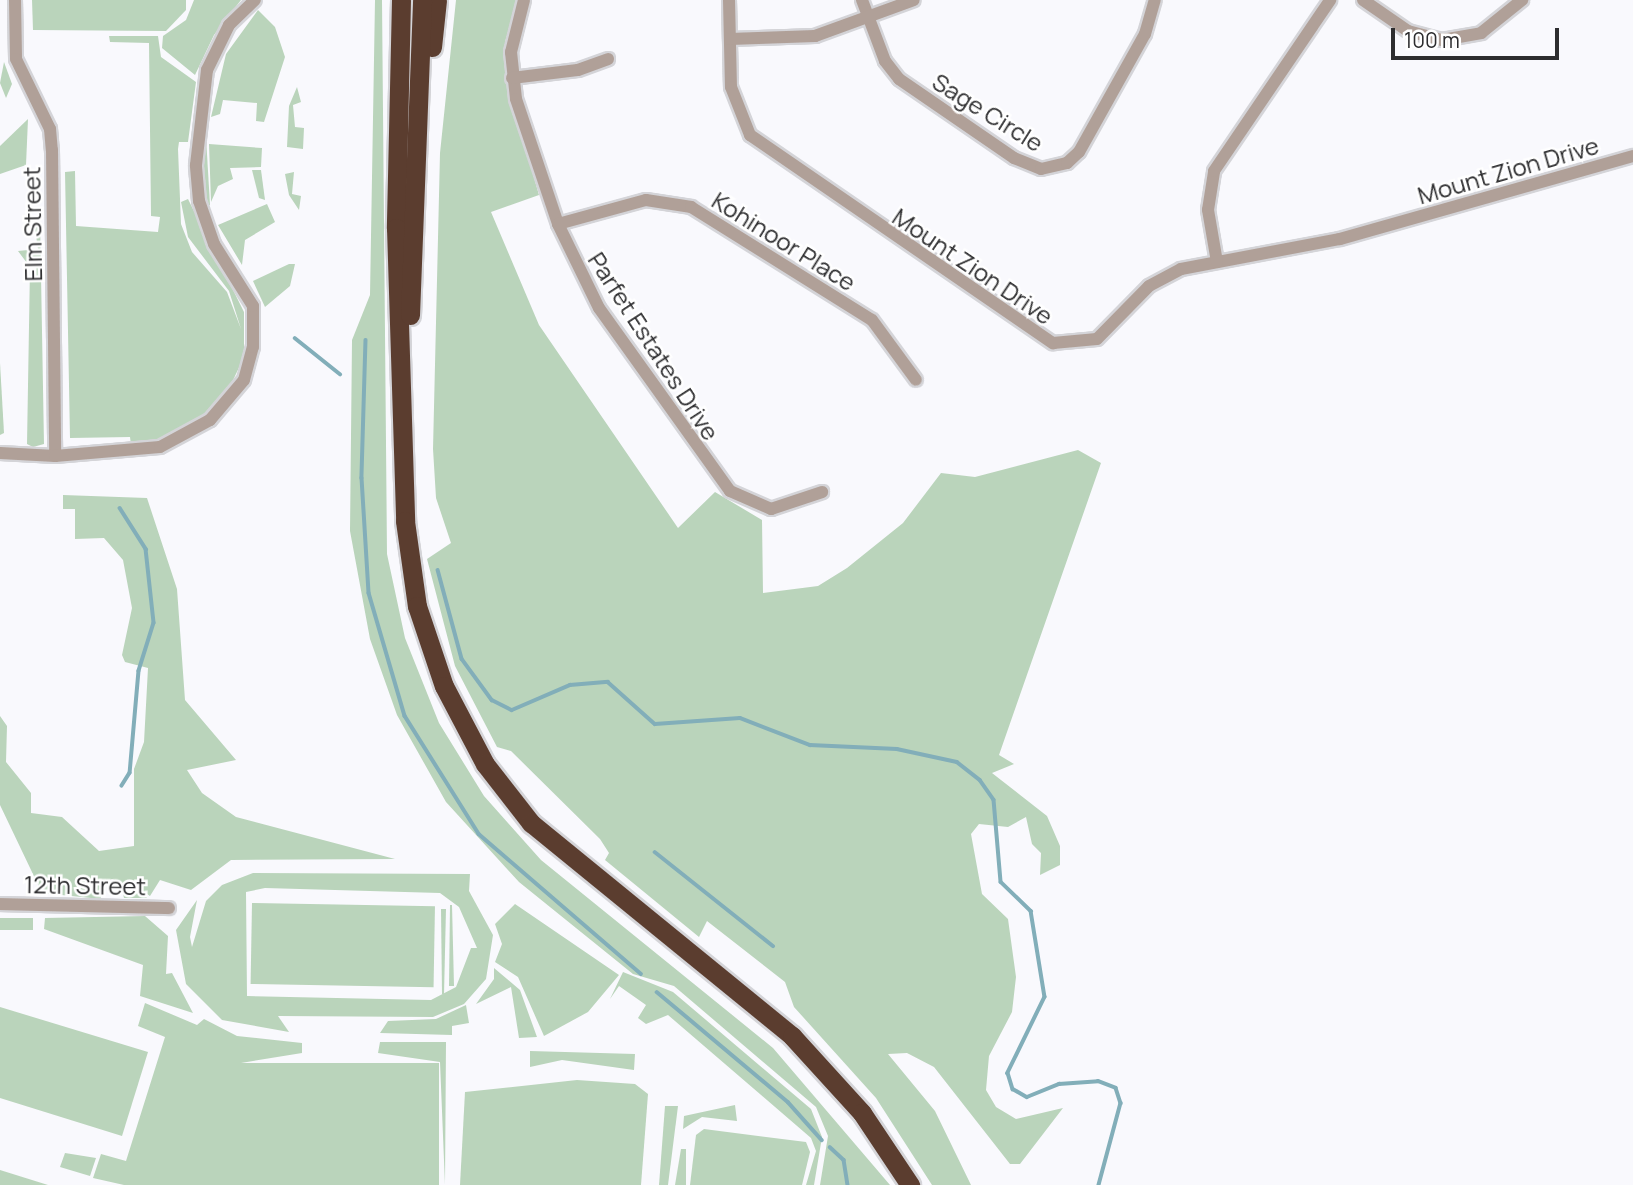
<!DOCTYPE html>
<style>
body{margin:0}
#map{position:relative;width:1633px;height:1185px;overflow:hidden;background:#f9f9fd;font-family:Manrope,sans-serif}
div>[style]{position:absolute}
.green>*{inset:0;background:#bad4bb;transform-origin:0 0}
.stream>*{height:3.5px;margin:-1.75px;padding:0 1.75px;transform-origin:1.75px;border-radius:1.75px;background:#82aeb9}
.roads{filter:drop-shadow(2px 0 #d4d4d8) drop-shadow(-2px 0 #d4d4d8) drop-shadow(0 2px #d4d4d8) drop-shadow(0 -2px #d4d4d8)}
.minor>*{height:12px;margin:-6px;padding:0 6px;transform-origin:6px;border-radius:6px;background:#b0a098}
.highway>*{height:19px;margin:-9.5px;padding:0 9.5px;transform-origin:9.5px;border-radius:9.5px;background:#5b3d2f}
span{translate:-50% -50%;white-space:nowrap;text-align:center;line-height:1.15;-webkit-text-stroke:5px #fff;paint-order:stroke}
.street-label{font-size:24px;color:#2d2d2f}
.scale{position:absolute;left:1391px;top:28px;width:168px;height:32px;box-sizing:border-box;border:4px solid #2d2d2f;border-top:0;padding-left:9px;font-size:21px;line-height:24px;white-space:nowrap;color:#2d2d2f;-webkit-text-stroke:5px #fff;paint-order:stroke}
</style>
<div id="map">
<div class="green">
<div style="clip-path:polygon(32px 0,186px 0,186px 10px,166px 31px,33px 30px)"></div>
<div style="clip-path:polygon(194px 0,241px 0,214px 35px,195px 75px,162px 48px,163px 36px,186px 20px)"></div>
<div style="clip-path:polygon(375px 0,382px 0,387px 554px,405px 638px,439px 723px,484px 796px,541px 860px,773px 1048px,890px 1185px,820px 1185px,828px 1136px,816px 1107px,674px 986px,633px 974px,519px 882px,446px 802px,397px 715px,370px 639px,350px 531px,352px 340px,370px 295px)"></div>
<div style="clip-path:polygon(456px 0,518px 0,505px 42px,505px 76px,539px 195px,491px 212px,539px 325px,678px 528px,715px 492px,762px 520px,763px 593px,818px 586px,847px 568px,903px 523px,941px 473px,975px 477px,1078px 450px,1101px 463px,999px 755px,1014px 764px,992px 773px,1047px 816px,1060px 846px,1060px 865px,1040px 875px,1041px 853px,1032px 844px,1026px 817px,1008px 827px,979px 824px,971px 834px,982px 894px,1008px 919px,1016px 977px,1012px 1012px,989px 1056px,986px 1090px,996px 1107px,1016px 1119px,1063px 1108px,1020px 1164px,1010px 1164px,934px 1067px,907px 1053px,888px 1054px,935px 1111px,971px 1185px,932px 1185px,876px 1098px,794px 1007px,785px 982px,707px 921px,699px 937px,605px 860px,609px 853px,600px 839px,511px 751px,497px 747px,455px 666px,427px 559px,451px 543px,436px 498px,433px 449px,440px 153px)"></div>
<div style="clip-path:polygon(258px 10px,275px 27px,285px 57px,264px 122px,256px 121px,257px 103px,223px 100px,220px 114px,211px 117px,226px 54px)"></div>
<div style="clip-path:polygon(109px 36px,158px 36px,161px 57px,196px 82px,188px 142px,179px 142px,178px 149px,181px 224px,192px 252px,227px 292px,241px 329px,229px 291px,188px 237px,181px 202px,188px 199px,244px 312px,244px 357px,226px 395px,199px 422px,157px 442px,131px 445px,130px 437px,70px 438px,65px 172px,75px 171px,76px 226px,158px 232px,160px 217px,151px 216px,149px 43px,110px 42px)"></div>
<div style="clip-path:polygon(4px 62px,12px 84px,6px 98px,0 83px)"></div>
<div style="clip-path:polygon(297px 87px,301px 102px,293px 105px,295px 127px,304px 128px,303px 149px,287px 147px,289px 106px)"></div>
<div style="clip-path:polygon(28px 119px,26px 165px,0 174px,0 146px)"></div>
<div style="clip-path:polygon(205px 120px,210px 205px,207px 206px,203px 176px)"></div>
<div style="clip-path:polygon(209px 144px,262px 148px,261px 167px,230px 168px,233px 179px,218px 186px,211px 202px)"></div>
<div style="clip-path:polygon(252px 170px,261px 170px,265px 200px,259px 198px)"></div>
<div style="clip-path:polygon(294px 172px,292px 194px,301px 196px,299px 210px,289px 195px,285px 174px)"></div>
<div style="clip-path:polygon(267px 204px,275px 222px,245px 240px,242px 265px,218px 225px)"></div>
<div style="clip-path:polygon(40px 218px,44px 444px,33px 447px,27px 444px,30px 267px,18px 251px,38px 249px,34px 223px)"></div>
<div style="clip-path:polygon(289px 264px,295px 264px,290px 286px,265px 307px,253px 281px)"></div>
<div style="clip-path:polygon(0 363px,4px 433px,0 435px)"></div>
<div style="clip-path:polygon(63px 495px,147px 498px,177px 589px,185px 700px,236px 760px,187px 770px,202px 793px,236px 817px,395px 859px,231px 860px,191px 890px,160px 880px,150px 896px,141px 890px,147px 898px,124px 898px,120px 882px,112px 879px,100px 884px,101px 899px,42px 893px,0 805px,0 716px,7px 726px,6px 762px,31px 793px,31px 813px,62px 817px,99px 851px,134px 846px,134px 769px,144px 742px,148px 668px,125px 662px,122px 655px,132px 608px,123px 560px,104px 538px,75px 539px,75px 509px,63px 509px)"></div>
<div style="clip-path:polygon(evenodd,253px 873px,470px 874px,469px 891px,493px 935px,486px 979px,464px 1004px,433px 1017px,278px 1016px,289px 1032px,222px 1020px,186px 984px,176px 930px,197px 900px,190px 937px,192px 947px,206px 901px,222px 885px,253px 873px,265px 888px,440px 893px,459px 907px,477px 948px,471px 948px,456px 987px,431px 1000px,247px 996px,246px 892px,265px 888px)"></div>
<div style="left:252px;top:903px;width:183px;height:81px;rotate:1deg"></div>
<div style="clip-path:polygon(515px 904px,619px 975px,588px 1012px,544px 1036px,518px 977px,495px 962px,502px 944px,495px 924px)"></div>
<div style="clip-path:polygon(452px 905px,454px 986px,449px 986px,450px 905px)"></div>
<div style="clip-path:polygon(441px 909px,446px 909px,444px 994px,442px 994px)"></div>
<div style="clip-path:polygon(145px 916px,168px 936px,166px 974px,172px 973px,193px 1013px,140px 996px,143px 965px,44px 929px,45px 918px)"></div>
<div style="left:0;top:918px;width:33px;height:12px"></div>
<div style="clip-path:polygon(494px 968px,520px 990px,537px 1037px,519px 1038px,511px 987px,476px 1004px,494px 979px)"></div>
<div style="clip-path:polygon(623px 972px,673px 992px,811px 1109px,822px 1137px,814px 1185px,806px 1185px,816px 1151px,811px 1138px,668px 1015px,646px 1024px,638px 1018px,646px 1005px,619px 986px,610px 999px)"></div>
<div style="clip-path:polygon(145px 1003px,197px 1025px,204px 1019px,237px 1036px,302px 1043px,302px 1053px,241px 1063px,439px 1063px,439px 1185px,124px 1185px,93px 1178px,101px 1154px,126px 1161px,165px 1037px,138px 1026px)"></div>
<div style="clip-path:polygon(466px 1005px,469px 1023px,452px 1026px,452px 1035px,380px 1033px,388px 1021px,436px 1019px)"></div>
<div style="clip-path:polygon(0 1007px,148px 1052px,122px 1136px,0 1098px)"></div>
<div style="clip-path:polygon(380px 1042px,446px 1042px,445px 1185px,440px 1062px,378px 1053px)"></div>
<div style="clip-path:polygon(530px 1051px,635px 1054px,634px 1070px,562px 1060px,530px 1067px)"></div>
<div style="clip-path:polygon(577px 1080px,635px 1084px,648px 1094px,641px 1185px,460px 1185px,465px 1092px)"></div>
<div style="clip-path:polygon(735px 1105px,737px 1121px,702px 1117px,683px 1129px,684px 1116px)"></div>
<div style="clip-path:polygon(665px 1106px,678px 1106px,668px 1185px,659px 1185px)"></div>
<div style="clip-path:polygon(704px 1129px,806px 1142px,810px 1152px,802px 1185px,690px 1185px,696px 1135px)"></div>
<div style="clip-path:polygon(681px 1149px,686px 1149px,686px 1185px,675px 1185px)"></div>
<div style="clip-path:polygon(65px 1153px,96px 1158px,90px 1176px,60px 1167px)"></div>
<div style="clip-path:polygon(0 1170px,48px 1185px,0 1185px)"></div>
</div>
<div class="stream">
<div style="left:295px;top:338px;width:58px;rotate:38.7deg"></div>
<div style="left:366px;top:340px;width:138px;rotate:91.7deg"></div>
<div style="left:362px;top:478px;width:115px;rotate:86.5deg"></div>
<div style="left:369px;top:593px;width:128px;rotate:73.7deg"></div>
<div style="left:405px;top:716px;width:139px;rotate:57.9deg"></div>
<div style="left:479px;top:834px;width:214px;rotate:40.8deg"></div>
<div style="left:120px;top:508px;width:49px;rotate:57.6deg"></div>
<div style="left:146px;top:549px;width:74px;rotate:83.8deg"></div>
<div style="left:154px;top:623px;width:50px;rotate:107.4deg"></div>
<div style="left:139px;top:671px;width:102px;rotate:95deg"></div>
<div style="left:130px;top:773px;width:15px;rotate:122deg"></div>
<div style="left:438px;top:570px;width:92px;rotate:74.9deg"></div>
<div style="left:462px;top:659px;width:51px;rotate:53.8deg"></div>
<div style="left:492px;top:700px;width:22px;rotate:27deg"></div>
<div style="left:512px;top:710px;width:63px;rotate:-23.3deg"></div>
<div style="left:570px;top:685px;width:38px;rotate:-5deg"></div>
<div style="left:608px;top:682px;width:63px;rotate:41.8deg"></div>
<div style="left:655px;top:724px;width:85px;rotate:-4deg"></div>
<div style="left:740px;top:718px;width:75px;rotate:21.1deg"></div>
<div style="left:810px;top:745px;width:87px;rotate:2.6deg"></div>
<div style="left:897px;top:749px;width:61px;rotate:12.2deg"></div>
<div style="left:957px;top:762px;width:29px;rotate:38deg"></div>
<div style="left:980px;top:780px;width:24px;rotate:55deg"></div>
<div style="left:994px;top:800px;width:82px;rotate:85.1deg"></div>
<div style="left:1001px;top:882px;width:42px;rotate:44deg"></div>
<div style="left:1031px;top:911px;width:87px;rotate:80.8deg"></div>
<div style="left:1045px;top:997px;width:85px;rotate:116deg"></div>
<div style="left:1008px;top:1073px;width:17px;rotate:73deg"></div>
<div style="left:1013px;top:1089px;width:16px;rotate:30deg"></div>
<div style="left:1027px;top:1097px;width:35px;rotate:-22deg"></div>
<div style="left:1059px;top:1084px;width:39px;rotate:-4deg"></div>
<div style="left:1098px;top:1081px;width:19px;rotate:21deg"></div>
<div style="left:1116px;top:1088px;width:16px;rotate:72deg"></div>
<div style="left:1121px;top:1103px;width:85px;rotate:105deg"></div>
<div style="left:655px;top:852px;width:151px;rotate:38.5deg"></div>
<div style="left:657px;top:992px;width:171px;rotate:40deg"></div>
<div style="left:788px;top:1102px;width:51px;rotate:48.2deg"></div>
<div style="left:830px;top:1147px;width:19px;rotate:43deg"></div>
<div style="left:844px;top:1160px;width:25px;rotate:81deg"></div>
</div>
<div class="roads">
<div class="minor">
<div style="left:15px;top:0;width:59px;rotate:89deg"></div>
<div style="left:16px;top:59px;width:78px;rotate:64.1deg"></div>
<div style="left:50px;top:129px;width:21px;rotate:85deg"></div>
<div style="left:52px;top:150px;width:306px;rotate:89.4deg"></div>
<div style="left:524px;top:0;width:54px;rotate:104deg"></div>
<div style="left:511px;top:52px;width:47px;rotate:83.9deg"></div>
<div style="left:516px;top:99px;width:132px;rotate:71.4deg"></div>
<div style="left:558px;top:224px;width:93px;rotate:64deg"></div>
<div style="left:599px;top:308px;width:225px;rotate:54.4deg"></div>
<div style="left:730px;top:491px;width:45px;rotate:23.7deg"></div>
<div style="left:771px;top:509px;width:54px;rotate:-18.4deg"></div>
<div style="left:729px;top:0;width:87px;rotate:88.7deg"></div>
<div style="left:731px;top:87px;width:52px;rotate:68.4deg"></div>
<div style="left:750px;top:135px;width:368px;rotate:34.5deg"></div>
<div style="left:1053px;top:343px;width:44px;rotate:-5.2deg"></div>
<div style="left:1097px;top:339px;width:74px;rotate:-45.5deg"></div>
<div style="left:1149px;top:286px;width:36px;rotate:-28deg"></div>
<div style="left:1181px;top:269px;width:162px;rotate:-10.7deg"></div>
<div style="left:1340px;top:239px;width:305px;rotate:-15.8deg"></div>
<div style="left:862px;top:0;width:65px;rotate:69.3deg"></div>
<div style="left:885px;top:61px;width:23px;rotate:52deg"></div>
<div style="left:899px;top:79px;width:140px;rotate:34.5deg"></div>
<div style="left:1014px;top:158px;width:29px;rotate:22deg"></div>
<div style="left:1041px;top:169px;width:27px;rotate:-13deg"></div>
<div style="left:1067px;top:163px;width:16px;rotate:-43deg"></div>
<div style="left:1079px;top:152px;width:135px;rotate:-60.8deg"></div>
<div style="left:1145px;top:34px;width:35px;rotate:-74deg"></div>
<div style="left:1363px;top:0;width:55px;rotate:34.6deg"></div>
<div style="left:1408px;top:31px;width:35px;rotate:15deg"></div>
<div style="left:1442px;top:40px;width:40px;rotate:-10deg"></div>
<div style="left:1481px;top:33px;width:53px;rotate:-38.8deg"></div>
<div style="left:730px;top:39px;width:85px;rotate:-2deg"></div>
<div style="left:815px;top:36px;width:105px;rotate:-20deg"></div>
<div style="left:512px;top:78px;width:66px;rotate:-6.9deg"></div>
<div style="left:578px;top:70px;width:32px;rotate:-20deg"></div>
<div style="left:558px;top:224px;width:91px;rotate:-15.3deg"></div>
<div style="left:646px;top:200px;width:46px;rotate:8.8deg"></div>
<div style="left:691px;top:207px;width:213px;rotate:32deg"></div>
<div style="left:872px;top:320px;width:74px;rotate:53.7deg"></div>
<div style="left:1217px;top:262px;width:53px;rotate:-99.8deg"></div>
<div style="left:1208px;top:210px;width:39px;rotate:-81deg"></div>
<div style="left:1214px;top:171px;width:207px;rotate:-55.8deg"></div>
<div style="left:0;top:453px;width:55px;rotate:3.1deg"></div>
<div style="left:55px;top:456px;width:105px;rotate:-4.9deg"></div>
<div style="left:160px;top:447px;width:57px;rotate:-28.4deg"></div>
<div style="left:210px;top:420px;width:52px;rotate:-49.6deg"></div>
<div style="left:244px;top:380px;width:34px;rotate:-75deg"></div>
<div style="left:253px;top:347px;width:41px;rotate:-90deg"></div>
<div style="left:253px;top:306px;width:73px;rotate:-122.2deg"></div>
<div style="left:214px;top:244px;width:46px;rotate:-109.2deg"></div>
<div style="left:199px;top:201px;width:36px;rotate:-95deg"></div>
<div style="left:196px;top:165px;width:96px;rotate:-83.4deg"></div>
<div style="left:207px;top:70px;width:50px;rotate:-63.9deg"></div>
<div style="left:229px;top:25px;width:36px;rotate:-44deg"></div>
<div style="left:0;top:904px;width:169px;rotate:1.4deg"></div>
</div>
<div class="highway">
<div style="left:401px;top:0;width:228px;rotate:91.3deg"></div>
<div style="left:396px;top:228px;width:293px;rotate:88.2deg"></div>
<div style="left:405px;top:521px;width:86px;rotate:82deg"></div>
<div style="left:417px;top:606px;width:84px;rotate:71.4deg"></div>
<div style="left:444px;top:686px;width:88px;rotate:62.3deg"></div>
<div style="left:485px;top:764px;width:75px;rotate:52.1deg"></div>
<div style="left:531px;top:823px;width:337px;rotate:39.2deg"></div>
<div style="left:792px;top:1036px;width:104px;rotate:47.7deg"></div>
<div style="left:862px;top:1113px;width:87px;rotate:56.3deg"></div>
<div style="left:432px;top:47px;width:47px;rotate:-83.9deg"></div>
<div style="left:410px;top:315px;width:315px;rotate:-87.8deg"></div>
</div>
</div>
<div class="street-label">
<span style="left:988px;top:112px;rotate:32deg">Sage Circle</span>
<span style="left:1508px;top:170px;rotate:-16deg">Mount Zion Drive</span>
<span style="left:32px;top:224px;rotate:-91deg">Elm Street</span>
<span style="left:784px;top:241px;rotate:32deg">Kohinoor Place</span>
<span style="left:973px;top:266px;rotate:34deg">Mount Zion Drive</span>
<span style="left:654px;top:346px;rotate:57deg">Parfet Estates Drive</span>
<span style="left:85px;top:885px;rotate:1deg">12th Street</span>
</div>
<div class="scale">100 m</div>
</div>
